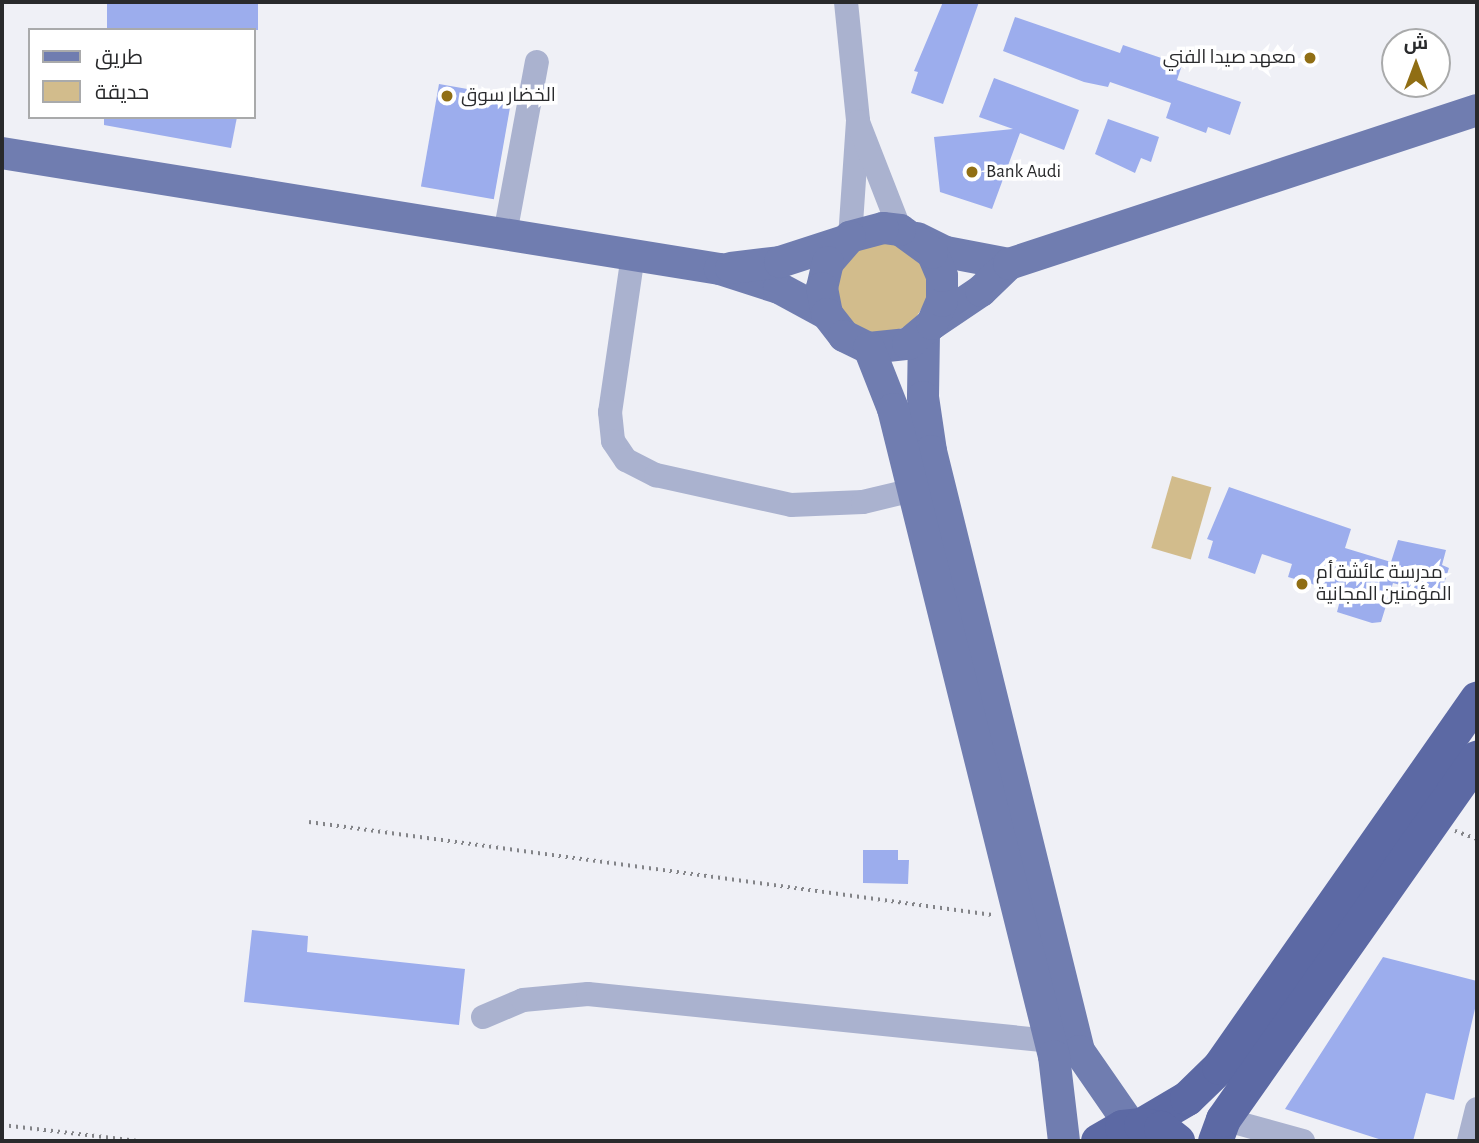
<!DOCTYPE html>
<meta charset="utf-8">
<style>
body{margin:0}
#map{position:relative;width:1479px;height:1143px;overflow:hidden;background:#eff0f6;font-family:"Alegreya Sans",Cairo,sans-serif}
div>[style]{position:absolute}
.green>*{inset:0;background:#d2bc8c;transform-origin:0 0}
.building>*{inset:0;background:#9caded;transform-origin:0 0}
.path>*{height:3.5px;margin-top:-1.75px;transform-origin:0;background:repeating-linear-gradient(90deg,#838488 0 2px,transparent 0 7px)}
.minor>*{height:24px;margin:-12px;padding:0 12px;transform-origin:12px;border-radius:12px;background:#aab2cf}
.major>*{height:32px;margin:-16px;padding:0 16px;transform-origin:16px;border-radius:16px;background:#707db0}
.highway>*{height:35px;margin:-17.5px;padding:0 17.5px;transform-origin:17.5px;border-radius:17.5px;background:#5c69a4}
.dots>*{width:19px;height:19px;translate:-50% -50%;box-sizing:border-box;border:4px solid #fff;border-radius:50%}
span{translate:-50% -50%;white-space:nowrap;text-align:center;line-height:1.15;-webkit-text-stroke:7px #fff;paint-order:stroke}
.poi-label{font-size:19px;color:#292a2c}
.right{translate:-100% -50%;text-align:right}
.left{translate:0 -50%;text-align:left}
.frame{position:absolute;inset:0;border:4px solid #292a2c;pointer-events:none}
.legend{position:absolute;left:28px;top:28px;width:228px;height:91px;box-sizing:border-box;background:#fff;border:2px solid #a9aaab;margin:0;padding:9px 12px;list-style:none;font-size:21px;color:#292a2c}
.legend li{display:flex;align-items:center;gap:14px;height:35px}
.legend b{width:35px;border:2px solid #a9aaab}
.north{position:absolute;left:1381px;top:28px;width:70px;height:70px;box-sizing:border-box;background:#fff;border:2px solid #a9aaab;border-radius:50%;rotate:0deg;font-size:19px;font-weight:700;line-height:28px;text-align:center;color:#292a2c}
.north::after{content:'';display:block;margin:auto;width:24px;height:32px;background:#906e14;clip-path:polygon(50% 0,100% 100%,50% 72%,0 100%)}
</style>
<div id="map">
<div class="green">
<div style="clip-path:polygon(883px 236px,925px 262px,930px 296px,911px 325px,881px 335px,856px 328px,834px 302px,844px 253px)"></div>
<div style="left:1172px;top:476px;width:41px;height:75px;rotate:16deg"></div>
</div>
<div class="building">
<div style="left:107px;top:2px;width:151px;height:28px"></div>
<div style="clip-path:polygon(943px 2px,979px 2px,943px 104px,911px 93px,918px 72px,914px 71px)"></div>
<div style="clip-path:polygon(1015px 17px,1120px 53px,1123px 45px,1182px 65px,1177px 80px,1241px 102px,1230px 135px,1208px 127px,1206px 133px,1166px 118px,1171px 103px,1110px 82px,1108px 87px,1084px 82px,1003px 51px)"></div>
<div style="clip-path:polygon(994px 78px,1079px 110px,1064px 150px,1020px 133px,992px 209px,940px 192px,934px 137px,1013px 129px,979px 117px)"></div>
<div style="left:439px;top:84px;width:74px;height:104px;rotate:10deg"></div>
<div style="clip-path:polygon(104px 117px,237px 117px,231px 148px,104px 125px)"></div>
<div style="clip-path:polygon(1108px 119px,1159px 137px,1151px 162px,1141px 158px,1135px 173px,1095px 154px)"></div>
<div style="clip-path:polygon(1229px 487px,1351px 529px,1345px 548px,1391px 562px,1398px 540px,1446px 550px,1442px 565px,1449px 568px,1441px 593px,1433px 590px,1432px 594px,1393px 583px,1381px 622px,1372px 623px,1337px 612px,1342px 593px,1288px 577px,1292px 564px,1262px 554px,1255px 574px,1208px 558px,1213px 541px,1207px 539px)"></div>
<div style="clip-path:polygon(863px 850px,898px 850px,898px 860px,909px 860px,908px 884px,863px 883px)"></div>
<div style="clip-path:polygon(252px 930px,308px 936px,307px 952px,465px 969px,459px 1025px,244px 1002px)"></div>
<div style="clip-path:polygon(1383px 957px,1477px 981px,1477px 1000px,1454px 1100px,1426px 1093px,1413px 1141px,1385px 1141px,1285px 1109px)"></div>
</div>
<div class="path">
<div style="left:309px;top:822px;width:690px;rotate:7.74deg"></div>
<div style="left:1455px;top:831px;width:23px;rotate:20deg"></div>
<div style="left:2px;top:1125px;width:137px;rotate:6.7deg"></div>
</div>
<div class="minor">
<div style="left:846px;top:2px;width:120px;rotate:84.2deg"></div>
<div style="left:858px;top:121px;width:116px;rotate:93.9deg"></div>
<div style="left:858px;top:122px;width:116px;rotate:68.7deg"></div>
<div style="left:505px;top:234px;width:175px;rotate:-79.5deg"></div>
<div style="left:633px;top:255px;width:159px;rotate:98.3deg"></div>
<div style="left:610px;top:412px;width:29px;rotate:84deg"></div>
<div style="left:613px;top:441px;width:23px;rotate:56deg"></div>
<div style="left:626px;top:460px;width:34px;rotate:27deg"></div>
<div style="left:656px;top:475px;width:138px;rotate:12.5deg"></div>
<div style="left:791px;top:505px;width:72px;rotate:-2.4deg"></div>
<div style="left:863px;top:502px;width:51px;rotate:-13.5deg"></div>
<div style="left:483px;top:1017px;width:43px;rotate:-23deg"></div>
<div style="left:523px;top:1000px;width:65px;rotate:-5.3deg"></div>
<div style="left:588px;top:994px;width:464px;rotate:5.8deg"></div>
<div style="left:1223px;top:1119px;width:83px;rotate:15.4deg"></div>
<div style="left:1469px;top:1141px;width:33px;rotate:-76deg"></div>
</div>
<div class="major">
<div style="left:2px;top:153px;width:727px;rotate:9.18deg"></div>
<div style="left:720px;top:269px;width:62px;rotate:17.9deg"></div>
<div style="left:779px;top:288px;width:55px;rotate:28.4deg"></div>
<div style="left:917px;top:238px;width:32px;rotate:26deg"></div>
<div style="left:946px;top:252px;width:64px;rotate:10.8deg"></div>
<div style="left:731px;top:268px;width:49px;rotate:-7deg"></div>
<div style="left:780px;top:262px;width:68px;rotate:-17.9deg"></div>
<div style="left:932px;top:324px;width:59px;rotate:-34deg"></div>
<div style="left:981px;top:291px;width:39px;rotate:-44deg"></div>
<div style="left:1009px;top:264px;width:493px;rotate:-18.2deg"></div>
<div style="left:924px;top:333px;width:64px;rotate:90.9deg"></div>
<div style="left:923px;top:397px;width:55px;rotate:81.6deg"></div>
<div style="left:931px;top:451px;width:618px;rotate:76.14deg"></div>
<div style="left:1079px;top:1051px;width:91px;rotate:55.3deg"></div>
<div style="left:869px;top:348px;width:39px;rotate:-6deg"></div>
<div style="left:908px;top:344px;width:31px;rotate:-40deg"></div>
<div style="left:932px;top:324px;width:25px;rotate:-67deg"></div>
<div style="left:942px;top:301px;width:25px;rotate:-90deg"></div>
<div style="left:942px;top:276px;width:25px;rotate:-113deg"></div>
<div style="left:932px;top:253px;width:39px;rotate:-144deg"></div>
<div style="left:900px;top:230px;width:17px;rotate:-173deg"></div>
<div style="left:883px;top:228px;width:34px;rotate:165deg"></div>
<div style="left:850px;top:237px;width:33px;rotate:131deg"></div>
<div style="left:828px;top:262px;width:27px;rotate:103deg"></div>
<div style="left:822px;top:288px;width:26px;rotate:79deg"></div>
<div style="left:827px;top:314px;width:28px;rotate:52deg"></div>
<div style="left:844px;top:336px;width:28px;rotate:26deg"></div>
<div style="left:869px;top:348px;width:66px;rotate:68.5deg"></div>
<div style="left:893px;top:409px;width:667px;rotate:76.03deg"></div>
<div style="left:1054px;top:1056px;width:86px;rotate:83.3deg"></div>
</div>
<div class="highway">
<div style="left:1141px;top:1125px;width:53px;rotate:-30.4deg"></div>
<div style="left:1187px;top:1098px;width:45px;rotate:-44.1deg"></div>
<div style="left:1219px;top:1067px;width:450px;rotate:-55deg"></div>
<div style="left:1098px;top:1141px;width:28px;rotate:-30deg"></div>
<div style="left:1122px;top:1127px;width:19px;rotate:-6deg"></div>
<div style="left:1141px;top:1125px;width:20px;rotate:9deg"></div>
<div style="left:1161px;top:1128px;width:21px;rotate:39deg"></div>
<div style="left:1215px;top:1141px;width:23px;rotate:-70deg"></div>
<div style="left:1223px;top:1119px;width:442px;rotate:-54.9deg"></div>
</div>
<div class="dots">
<div style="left:1310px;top:58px;background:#906e14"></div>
<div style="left:447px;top:96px;background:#906e14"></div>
<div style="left:972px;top:172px;background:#906e14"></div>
<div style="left:1302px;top:584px;background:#906e14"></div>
</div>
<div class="poi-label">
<span class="right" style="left:1296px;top:58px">معهد صيدا الفني</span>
<span class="left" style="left:461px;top:96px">الخضار سوق</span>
<span class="left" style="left:986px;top:172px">Bank Audi</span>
<span class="left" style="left:1316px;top:584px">مدرسة عائشة أم<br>المؤمنين المجانية</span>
</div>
<div class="frame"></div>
<ul class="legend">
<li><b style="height:9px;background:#707db0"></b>طريق</li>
<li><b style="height:19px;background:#d2bc8c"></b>حديقة</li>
</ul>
<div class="north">ش</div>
</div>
